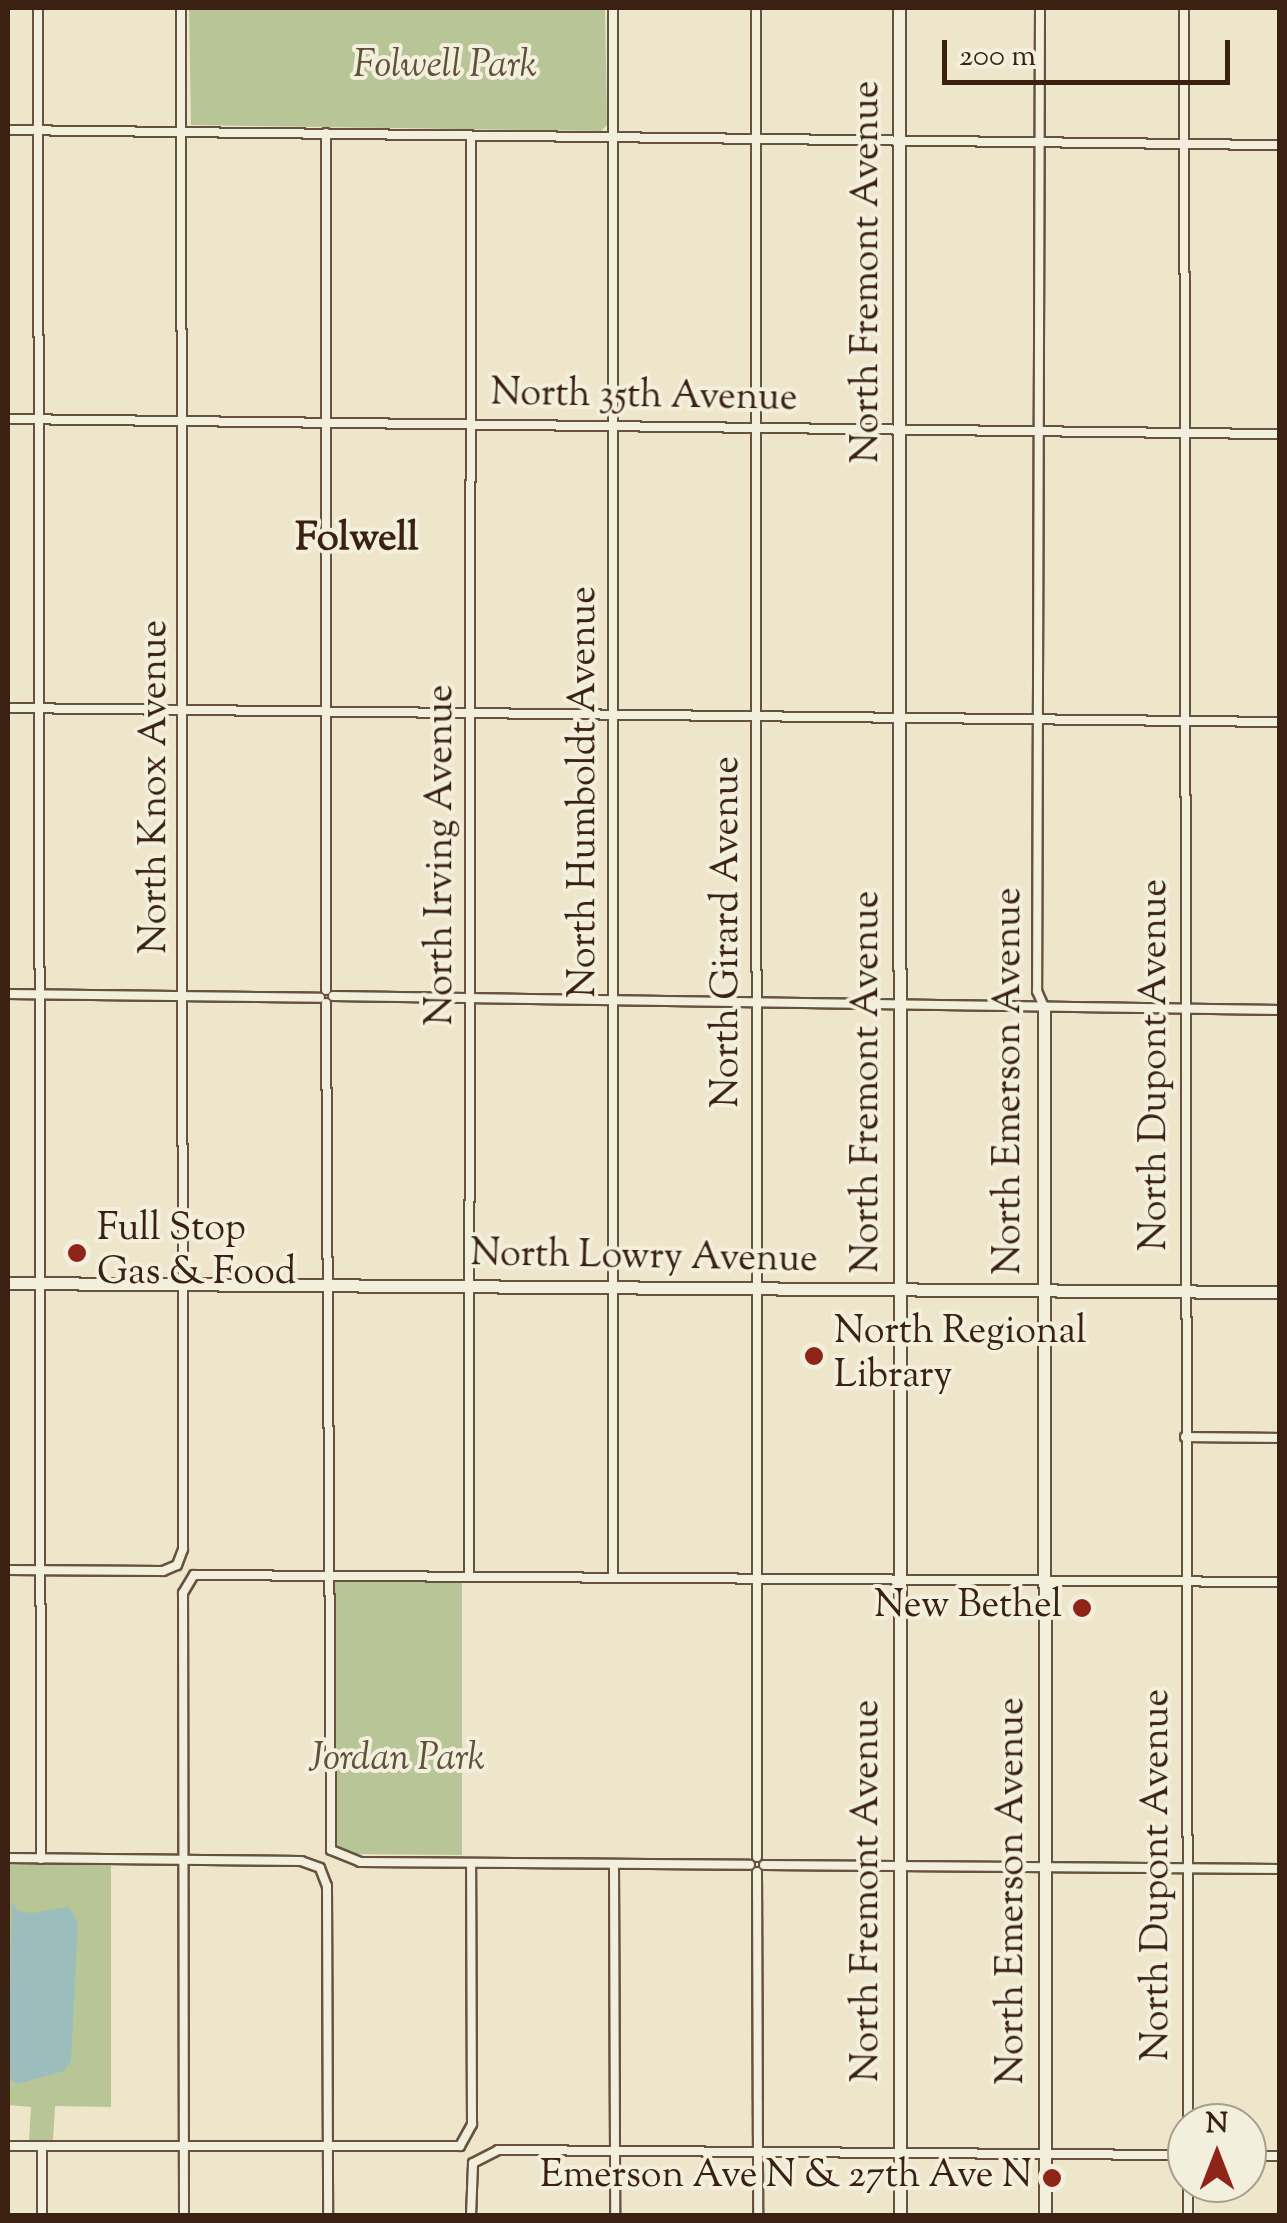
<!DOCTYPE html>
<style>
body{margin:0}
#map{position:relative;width:1287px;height:2223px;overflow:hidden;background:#ede6ca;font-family:"Sorts Mill Goudy",serif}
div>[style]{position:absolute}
.green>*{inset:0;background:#b7c597}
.water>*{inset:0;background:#9bbebd}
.roads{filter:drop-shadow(2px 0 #67523f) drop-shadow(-2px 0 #67523f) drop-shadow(0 2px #67523f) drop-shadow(0 -2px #67523f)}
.street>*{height:8px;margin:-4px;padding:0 4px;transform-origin:4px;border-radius:4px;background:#f3efdd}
.secondary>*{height:11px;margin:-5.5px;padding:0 5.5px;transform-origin:5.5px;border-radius:5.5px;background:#f3efdd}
.dots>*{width:28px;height:28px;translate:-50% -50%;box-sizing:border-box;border:5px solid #f3efdd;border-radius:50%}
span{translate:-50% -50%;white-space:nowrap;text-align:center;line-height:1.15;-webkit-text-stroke:8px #f3efdd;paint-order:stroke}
.park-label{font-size:38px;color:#605239;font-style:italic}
.street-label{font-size:38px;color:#3a2111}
.poi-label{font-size:38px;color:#3a2111}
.left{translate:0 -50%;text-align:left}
.right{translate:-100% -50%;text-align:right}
.neighbourhood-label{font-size:40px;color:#3a2111;font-weight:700}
.frame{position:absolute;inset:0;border:10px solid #3a2111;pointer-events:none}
.north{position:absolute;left:1167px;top:2103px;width:100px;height:100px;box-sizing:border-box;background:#f3efdd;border:2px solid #a99d8b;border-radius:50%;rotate:0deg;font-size:28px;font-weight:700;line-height:40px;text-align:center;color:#3a2111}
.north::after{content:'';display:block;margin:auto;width:35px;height:45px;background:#8f2418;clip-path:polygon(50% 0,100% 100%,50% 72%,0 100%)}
.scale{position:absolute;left:942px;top:40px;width:288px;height:45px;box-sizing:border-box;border:5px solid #3a2111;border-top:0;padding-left:12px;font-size:30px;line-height:35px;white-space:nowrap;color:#3a2111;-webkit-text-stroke:8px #f3efdd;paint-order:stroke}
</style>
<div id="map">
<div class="green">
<div style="clip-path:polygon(189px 8px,605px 8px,607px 125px,601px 131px,191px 125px)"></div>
<div style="clip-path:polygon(336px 1580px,462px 1581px,462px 1855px,349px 1854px,336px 1846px,330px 1586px)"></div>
<div style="clip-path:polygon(8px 1863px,111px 1865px,111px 2107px,55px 2106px,53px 2140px,29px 2141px,31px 2107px,8px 2105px)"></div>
</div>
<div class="water">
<div style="clip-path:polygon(12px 1901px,18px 1911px,32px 1913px,69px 1907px,78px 1922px,71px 2061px,64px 2071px,17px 2084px,8px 2077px)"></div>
</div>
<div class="roads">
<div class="street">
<div style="left:38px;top:8px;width:1851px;rotate:89.91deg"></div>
<div style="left:756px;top:8px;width:1849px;rotate:89.97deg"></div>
<div style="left:1040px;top:8px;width:983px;rotate:90.17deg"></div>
<div style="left:1037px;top:991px;width:17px;rotate:66deg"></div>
<div style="left:1184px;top:8px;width:2115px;rotate:89.89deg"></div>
<div style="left:8px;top:130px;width:1272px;rotate:0.68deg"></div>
<div style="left:8px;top:419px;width:1272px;rotate:0.68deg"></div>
<div style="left:8px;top:708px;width:1272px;rotate:0.63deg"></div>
<div style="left:326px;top:990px;width:857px;rotate:-90deg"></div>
<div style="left:8px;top:994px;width:312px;rotate:0.7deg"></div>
<div style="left:333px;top:996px;width:947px;rotate:0.85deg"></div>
<div style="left:326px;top:1003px;width:847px;rotate:89.66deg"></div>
<div style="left:331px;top:1850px;width:31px;rotate:22deg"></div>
<div style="left:360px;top:1862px;width:390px;rotate:0.4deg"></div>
<div style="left:1185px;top:1437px;width:95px;rotate:0.6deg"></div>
<div style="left:8px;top:1570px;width:155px;rotate:0.4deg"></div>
<div style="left:163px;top:1571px;width:15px;rotate:-23deg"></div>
<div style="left:177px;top:1565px;width:17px;rotate:-69deg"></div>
<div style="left:183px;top:1549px;width:1541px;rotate:-90.07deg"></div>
<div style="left:469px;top:1574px;width:1438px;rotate:-89.92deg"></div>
<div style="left:613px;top:1576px;width:1568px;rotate:-90deg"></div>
<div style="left:8px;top:1858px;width:293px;rotate:0.6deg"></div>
<div style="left:301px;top:1861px;width:20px;rotate:20deg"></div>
<div style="left:320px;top:1868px;width:19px;rotate:69deg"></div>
<div style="left:327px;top:1886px;width:330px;rotate:89.8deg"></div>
<div style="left:614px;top:1864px;width:352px;rotate:89.8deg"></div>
<div style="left:764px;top:1865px;width:516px;rotate:0.44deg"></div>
<div style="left:757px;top:1872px;width:344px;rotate:89.8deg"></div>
<div style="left:8px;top:2146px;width:452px"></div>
<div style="left:460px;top:2146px;width:25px;rotate:-61deg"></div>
<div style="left:472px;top:2124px;width:261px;rotate:-90.2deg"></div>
<div style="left:42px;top:2147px;width:69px;rotate:90deg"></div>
<div style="left:1247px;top:2156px;width:33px"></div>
<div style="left:1188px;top:2183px;width:33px;rotate:90deg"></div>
<div style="left:184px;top:2216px;width:623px;rotate:-90.09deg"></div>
<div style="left:183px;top:1593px;width:21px;rotate:-59deg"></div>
<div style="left:194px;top:1575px;width:1086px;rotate:0.37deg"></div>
<div style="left:471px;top:2216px;width:53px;rotate:-87.8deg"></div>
<div style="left:473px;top:2163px;width:28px;rotate:-27deg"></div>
<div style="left:498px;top:2150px;width:689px;rotate:0.42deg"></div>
</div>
<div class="secondary">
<div style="left:899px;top:8px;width:2208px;rotate:89.97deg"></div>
<div style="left:1044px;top:1007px;width:1209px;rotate:89.95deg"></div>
<div style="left:8px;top:1283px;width:1272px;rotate:0.41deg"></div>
</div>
</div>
<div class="dots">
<div style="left:77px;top:1253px;background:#8f2418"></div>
<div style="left:814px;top:1356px;background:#8f2418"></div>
<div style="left:1082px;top:1608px;background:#8f2418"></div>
<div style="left:1052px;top:2178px;background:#8f2418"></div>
</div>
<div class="park-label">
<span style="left:445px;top:68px">Folwell Park</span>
<span style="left:397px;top:1761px">Jordan Park</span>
</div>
<div class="street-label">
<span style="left:869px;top:272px;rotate:-90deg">North Fremont Avenue</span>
<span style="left:644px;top:398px;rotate:1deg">North 35th Avenue</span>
<span style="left:157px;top:787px;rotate:-90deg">North Knox Avenue</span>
<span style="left:586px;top:792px;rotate:-90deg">North Humboldt Avenue</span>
<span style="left:443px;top:855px;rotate:-90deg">North Irving Avenue</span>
<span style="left:729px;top:932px;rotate:-90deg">North Girard Avenue</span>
<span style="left:1157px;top:1065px;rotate:-90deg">North Dupont Avenue</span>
<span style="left:1011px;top:1081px;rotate:-90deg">North Emerson Avenue</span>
<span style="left:869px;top:1082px;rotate:-90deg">North Fremont Avenue</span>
<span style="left:644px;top:1259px;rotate:1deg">North Lowry Avenue</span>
<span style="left:1159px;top:1875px;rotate:-90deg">North Dupont Avenue</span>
<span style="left:869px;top:1891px;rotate:-90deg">North Fremont Avenue</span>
<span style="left:1014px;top:1891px;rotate:-90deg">North Emerson Avenue</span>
</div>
<div class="poi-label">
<span class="left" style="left:97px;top:1253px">Full Stop<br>Gas &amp; Food</span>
<span class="left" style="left:834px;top:1356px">North Regional<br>Library</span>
<span class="right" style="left:1062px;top:1608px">New Bethel</span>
<span class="right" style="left:1032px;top:2178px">Emerson Ave N &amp; 27th Ave N</span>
</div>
<div class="neighbourhood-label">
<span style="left:357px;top:540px">Folwell</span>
</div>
<div class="frame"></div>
<div class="north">N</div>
<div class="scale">200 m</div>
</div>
